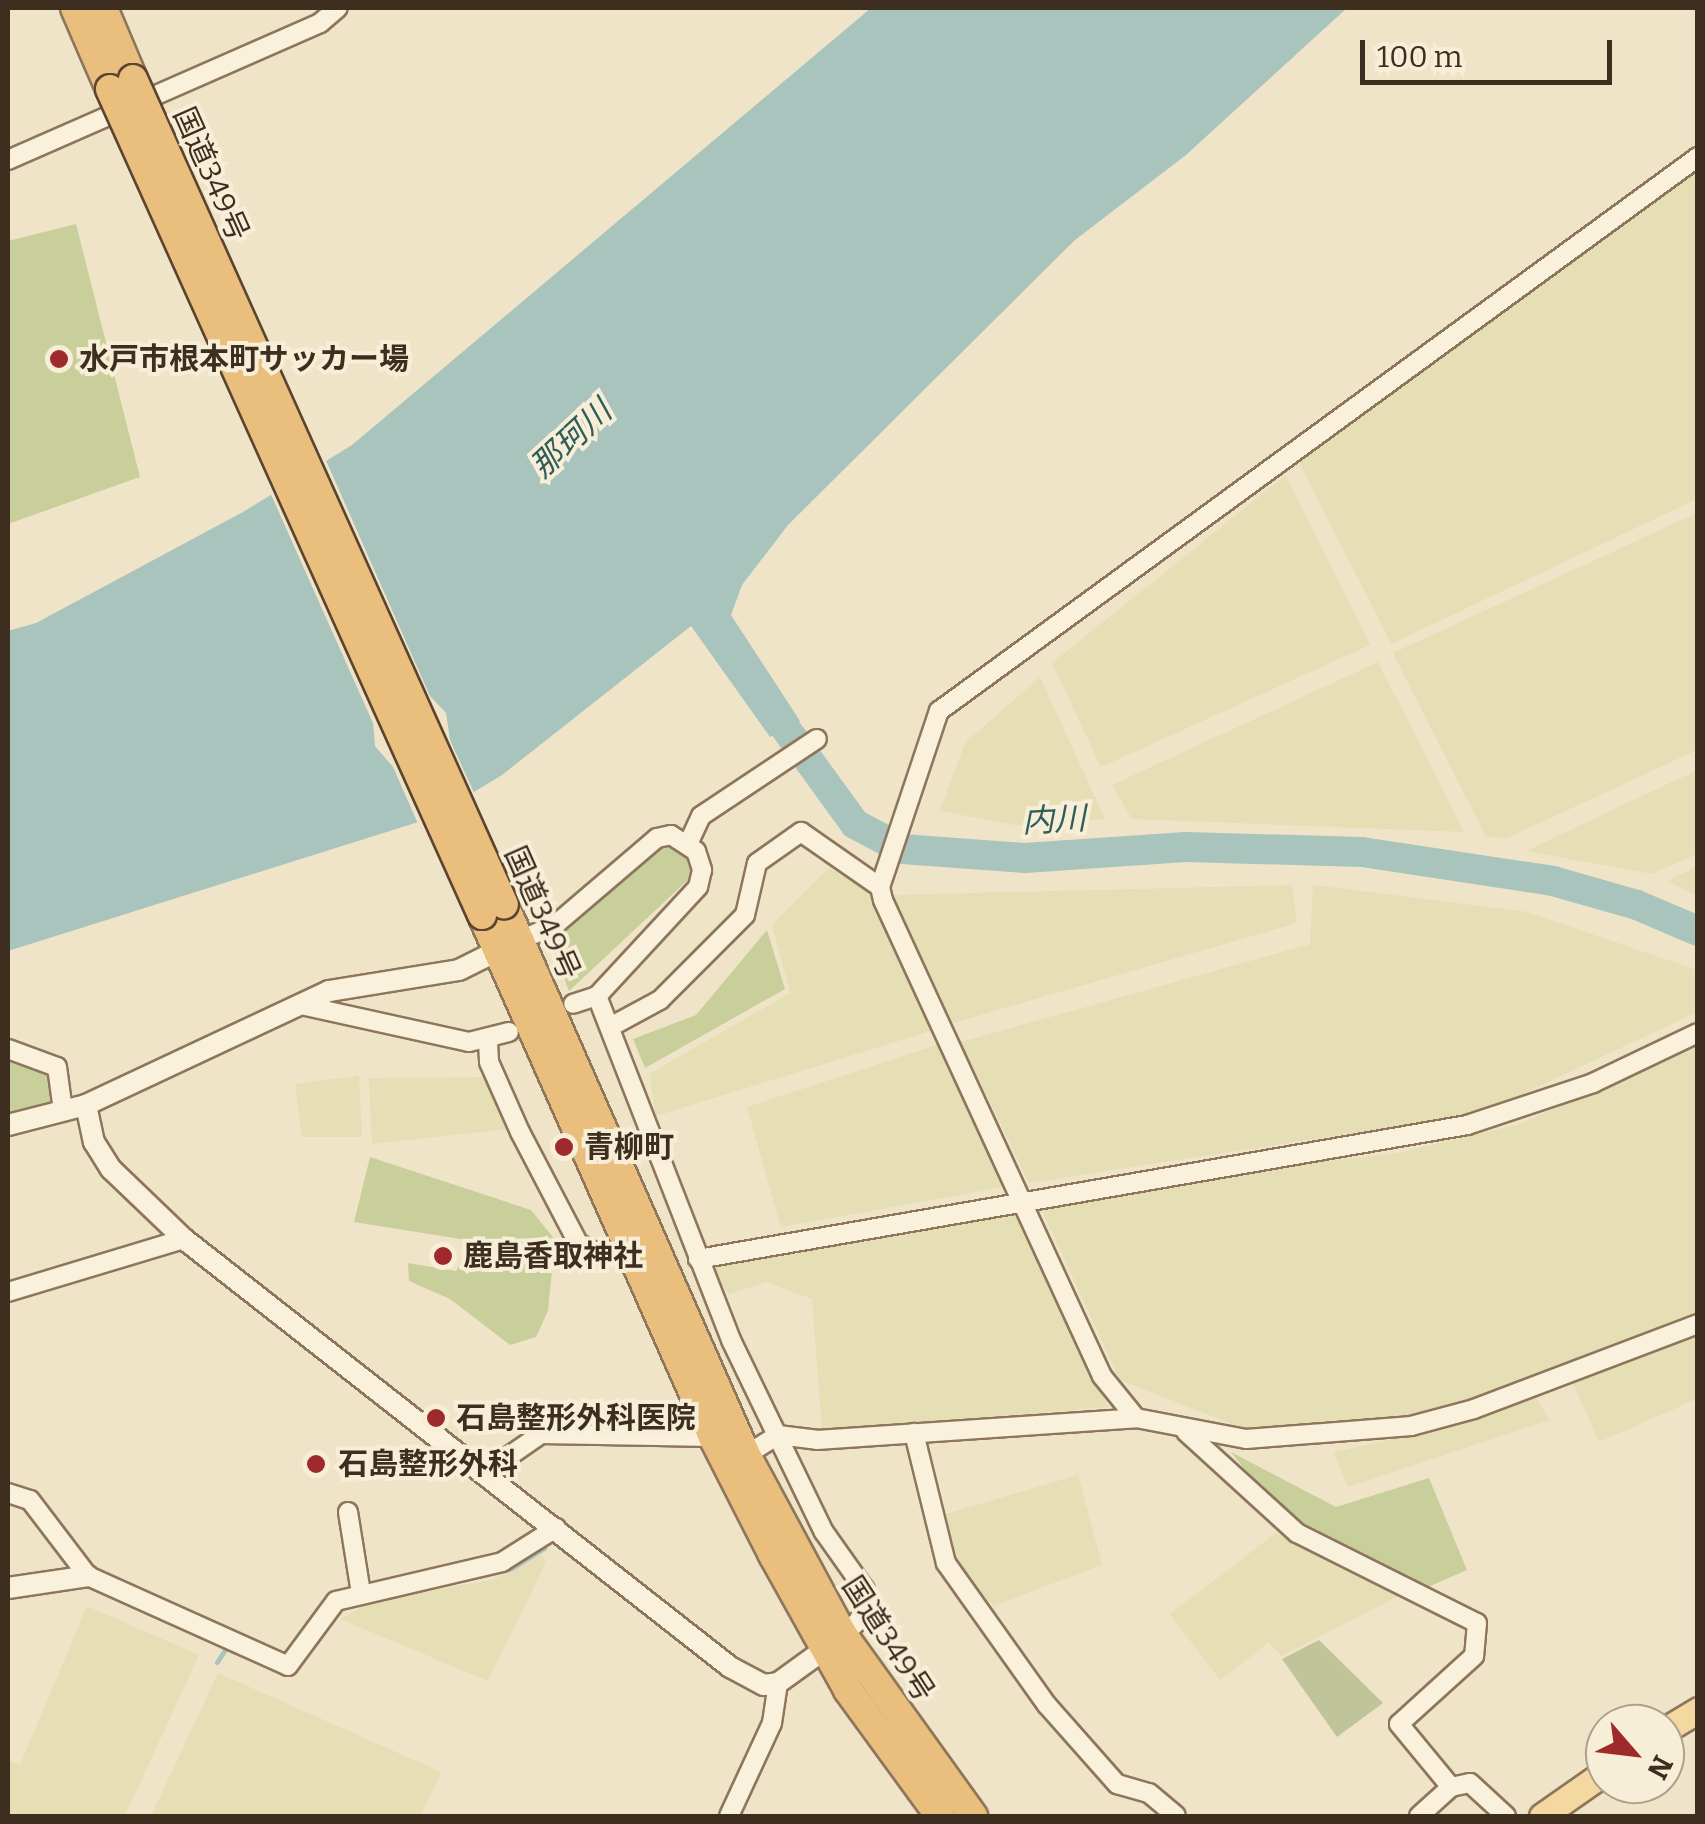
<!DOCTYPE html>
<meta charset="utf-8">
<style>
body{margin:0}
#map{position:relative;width:1705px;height:1824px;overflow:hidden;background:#f0e4c8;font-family:Bitter,"Noto Sans JP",serif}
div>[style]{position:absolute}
.farmland>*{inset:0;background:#e6deb5}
.green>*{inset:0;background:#c9cf9b}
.cemetery>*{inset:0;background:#bfc49a}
.water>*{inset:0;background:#a9c4bc}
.pier>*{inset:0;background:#f0e4c8}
.stream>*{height:5px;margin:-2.5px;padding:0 2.5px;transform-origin:2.5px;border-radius:2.5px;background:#a9c4bc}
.river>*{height:30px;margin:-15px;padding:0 15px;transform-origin:15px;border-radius:15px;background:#a9c4bc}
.roads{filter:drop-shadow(2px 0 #8d765c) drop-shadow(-2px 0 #8d765c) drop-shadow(0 2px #8d765c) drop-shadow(0 -2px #8d765c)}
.minor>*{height:18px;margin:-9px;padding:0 9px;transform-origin:9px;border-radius:9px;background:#faf1dc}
.tertiary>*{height:20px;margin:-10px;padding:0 10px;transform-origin:10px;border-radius:10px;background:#faf1dc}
.primary>*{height:25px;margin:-12.5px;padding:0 12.5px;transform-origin:12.5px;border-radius:12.5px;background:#f3d9a0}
.trunk>*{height:28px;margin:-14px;padding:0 14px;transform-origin:14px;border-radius:14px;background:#eabe7c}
.bridges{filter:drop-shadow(2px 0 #5b4430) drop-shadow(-2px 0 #5b4430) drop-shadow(0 2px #5b4430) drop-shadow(0 -2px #5b4430)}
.trunk-bridge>*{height:28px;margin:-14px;padding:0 14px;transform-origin:14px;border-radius:14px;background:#eabe7c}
.dots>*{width:28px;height:28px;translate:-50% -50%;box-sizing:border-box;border:5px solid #f7eed8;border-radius:50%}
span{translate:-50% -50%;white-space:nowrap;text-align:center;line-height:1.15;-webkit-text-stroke:8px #f7eed8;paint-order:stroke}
.street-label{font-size:30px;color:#3d2e20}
.poi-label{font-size:30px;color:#3d2e20;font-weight:700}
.left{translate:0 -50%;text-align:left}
.water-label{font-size:32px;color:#2f5d5a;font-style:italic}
.frame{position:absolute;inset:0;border:10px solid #3d2e20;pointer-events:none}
.north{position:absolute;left:1585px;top:1704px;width:100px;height:100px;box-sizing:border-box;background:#f7eed8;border:2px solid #ada18e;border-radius:50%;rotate:118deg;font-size:28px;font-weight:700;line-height:40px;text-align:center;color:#3d2e20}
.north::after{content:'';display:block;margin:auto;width:35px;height:45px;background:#9e2a2b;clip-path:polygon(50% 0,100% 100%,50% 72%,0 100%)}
.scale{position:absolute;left:1360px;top:40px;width:252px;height:45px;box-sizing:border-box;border:5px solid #3d2e20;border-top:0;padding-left:12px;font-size:30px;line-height:35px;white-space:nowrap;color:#3d2e20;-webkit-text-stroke:8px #f7eed8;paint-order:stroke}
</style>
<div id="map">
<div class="farmland">
<div style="clip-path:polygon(1697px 167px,1697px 499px,1391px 644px,1298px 459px)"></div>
<div style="clip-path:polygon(1286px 475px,1370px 645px,1101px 767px,1052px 663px)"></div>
<div style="clip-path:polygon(1697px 513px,1697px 750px,1507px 838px,1486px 837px,1393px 653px)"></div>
<div style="clip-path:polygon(1378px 662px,1464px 832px,1132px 819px,1112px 785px)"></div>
<div style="clip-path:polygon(1040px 677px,1105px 819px,1015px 825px,940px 811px,965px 743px)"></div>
<div style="clip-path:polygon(1697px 770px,1697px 854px,1652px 874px,1526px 851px)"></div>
<div style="clip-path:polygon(1697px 866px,1697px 896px,1668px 881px)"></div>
<div style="clip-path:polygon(829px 868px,871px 891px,934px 1030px,656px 1116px,649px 1074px,790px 993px,772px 925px)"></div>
<div style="clip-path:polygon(1292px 885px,1297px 923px,953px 1023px,893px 895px)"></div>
<div style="clip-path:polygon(1313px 885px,1527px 912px,1697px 970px,1697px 1012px,1482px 1113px,1029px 1183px,961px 1042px,1310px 944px)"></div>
<div style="clip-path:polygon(940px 1044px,1004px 1187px,781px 1227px,747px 1107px)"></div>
<div style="clip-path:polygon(1697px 1047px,1697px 1315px,1504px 1390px,1409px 1418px,1258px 1434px,1120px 1380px,1041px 1209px,1229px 1173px,1397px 1153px,1516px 1125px)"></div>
<div style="clip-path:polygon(359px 1076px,362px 1137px,302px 1137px,295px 1084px)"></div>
<div style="clip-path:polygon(486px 1077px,509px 1129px,372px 1144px,369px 1078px)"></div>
<div style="clip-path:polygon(1012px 1208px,1108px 1407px,822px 1430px,812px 1299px,766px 1282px,729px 1294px,710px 1266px)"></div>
<div style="clip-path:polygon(1697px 1337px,1697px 1399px,1599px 1442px,1572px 1381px)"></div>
<div style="clip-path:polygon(1535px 1396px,1550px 1420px,1348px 1487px,1333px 1452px,1450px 1427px)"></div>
<div style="clip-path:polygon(1078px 1475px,1102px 1565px,993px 1606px,955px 1562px,939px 1516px)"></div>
<div style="clip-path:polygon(1276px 1533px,1404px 1593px,1282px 1656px,1268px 1643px,1220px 1680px,1170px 1614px)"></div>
<div style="clip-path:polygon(542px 1555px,546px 1562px,488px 1681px,340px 1619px,373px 1601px,492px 1580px)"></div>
<div style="clip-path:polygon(87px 1606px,199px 1655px,125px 1816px,8px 1816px,8px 1760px,20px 1765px)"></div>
<div style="clip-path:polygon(218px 1673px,441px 1772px,421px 1816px,151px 1816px)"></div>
</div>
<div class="green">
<div style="clip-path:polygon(76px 224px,140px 477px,8px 524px,8px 241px)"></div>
<div style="clip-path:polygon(667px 844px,693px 862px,691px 877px,569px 991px,548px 937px,649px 849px)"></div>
<div style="clip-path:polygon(767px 930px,785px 989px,645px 1068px,633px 1039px,696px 1015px)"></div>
<div style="clip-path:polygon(8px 1057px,48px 1068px,58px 1106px,8px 1118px)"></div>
<div style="clip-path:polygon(370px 1157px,531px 1210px,565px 1252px,552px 1270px,548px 1311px,536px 1337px,510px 1345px,450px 1299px,409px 1281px,408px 1263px,456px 1271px,473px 1241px,354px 1222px)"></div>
<div style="clip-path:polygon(1231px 1452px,1336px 1507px,1429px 1478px,1467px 1570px,1428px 1587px,1281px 1515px)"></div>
</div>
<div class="cemetery">
<div style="clip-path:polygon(1319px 1640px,1383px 1703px,1337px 1737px,1282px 1659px)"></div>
</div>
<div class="water">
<div style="clip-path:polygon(871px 8px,1347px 8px,1186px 155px,1075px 240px,788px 525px,742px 585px,731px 615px,800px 721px,770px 737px,691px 626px,502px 775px,431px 818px,8px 951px,8px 631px,36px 623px,243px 512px,352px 445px)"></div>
</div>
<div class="pier">
<div style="clip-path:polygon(324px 456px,430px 696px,446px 713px,450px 740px,476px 797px,419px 826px,393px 767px,375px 746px,373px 723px,269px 490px)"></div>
</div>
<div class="stream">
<div style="left:465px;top:1579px;width:48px;rotate:-13.2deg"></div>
<div style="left:512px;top:1568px;width:38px;rotate:-32deg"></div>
<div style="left:217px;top:1662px;width:17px;rotate:-57deg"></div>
<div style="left:226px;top:1648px;width:10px;rotate:24deg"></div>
</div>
<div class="river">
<div style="left:762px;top:696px;width:158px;rotate:54deg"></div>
<div style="left:855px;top:824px;width:53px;rotate:28deg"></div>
<div style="left:902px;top:849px;width:123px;rotate:4.2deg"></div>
<div style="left:1025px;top:858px;width:161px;rotate:-3.9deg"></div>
<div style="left:1186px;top:847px;width:176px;rotate:1.6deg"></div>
<div style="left:1362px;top:852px;width:193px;rotate:8.6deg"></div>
<div style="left:1553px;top:881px;width:87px;rotate:15.9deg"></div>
<div style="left:1637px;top:905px;width:66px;rotate:23.1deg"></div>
</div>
<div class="roads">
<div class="minor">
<div style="left:8px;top:160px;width:341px;rotate:-23.7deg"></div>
<div style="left:320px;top:23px;width:23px;rotate:-40deg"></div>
<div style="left:688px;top:844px;width:31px;rotate:-65deg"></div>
<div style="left:701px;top:816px;width:139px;rotate:-33.6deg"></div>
<div style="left:511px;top:944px;width:48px;rotate:-23.4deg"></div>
<div style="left:555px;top:925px;width:134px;rotate:-40.5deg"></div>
<div style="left:657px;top:838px;width:14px;rotate:-12deg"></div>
<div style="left:671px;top:835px;width:30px;rotate:33deg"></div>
<div style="left:696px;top:851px;width:20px;rotate:72deg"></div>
<div style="left:702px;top:870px;width:17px;rotate:103deg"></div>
<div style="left:698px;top:887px;width:149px;rotate:132.8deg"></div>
<div style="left:597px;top:996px;width:25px;rotate:162deg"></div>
<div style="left:597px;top:996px;width:369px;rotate:68.7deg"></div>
<div style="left:731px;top:1340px;width:213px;rotate:64.2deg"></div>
<div style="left:824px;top:1532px;width:71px;rotate:54.7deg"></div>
<div style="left:865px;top:1590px;width:24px;rotate:88deg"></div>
<div style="left:866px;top:1614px;width:31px;rotate:138deg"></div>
<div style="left:301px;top:1005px;width:172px;rotate:12.4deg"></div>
<div style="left:469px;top:1042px;width:41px;rotate:-14deg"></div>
<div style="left:610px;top:1027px;width:57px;rotate:-28.4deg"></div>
<div style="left:660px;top:1000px;width:120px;rotate:-45deg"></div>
<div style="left:745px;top:915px;width:53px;rotate:-77deg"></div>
<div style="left:757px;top:863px;width:54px;rotate:-35.2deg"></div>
<div style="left:801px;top:832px;width:96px;rotate:34.8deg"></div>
<div style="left:488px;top:1042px;width:20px;rotate:87deg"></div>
<div style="left:489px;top:1062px;width:77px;rotate:66.1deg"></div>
<div style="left:520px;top:1132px;width:125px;rotate:62.4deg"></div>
<div style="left:578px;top:1243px;width:21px;rotate:29deg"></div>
<div style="left:596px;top:1253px;width:18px;rotate:-3deg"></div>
<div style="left:8px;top:1049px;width:52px;rotate:20.2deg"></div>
<div style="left:57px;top:1067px;width:44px;rotate:82.2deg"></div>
<div style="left:698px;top:1259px;width:781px;rotate:-9.88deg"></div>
<div style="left:1467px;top:1125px;width:133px;rotate:-18.4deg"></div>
<div style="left:1593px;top:1083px;width:116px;rotate:-25.5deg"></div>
<div style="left:8px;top:1292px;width:184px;rotate:-16.8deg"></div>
<div style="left:1136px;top:1418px;width:54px;rotate:-129deg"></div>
<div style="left:1102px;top:1376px;width:524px;rotate:-114.71deg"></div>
<div style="left:883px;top:900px;width:13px;rotate:-103deg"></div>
<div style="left:880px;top:887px;width:186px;rotate:-71.5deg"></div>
<div style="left:939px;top:711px;width:940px;rotate:-36.13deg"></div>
<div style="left:1186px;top:1432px;width:150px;rotate:42.3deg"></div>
<div style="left:1297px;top:1533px;width:201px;rotate:26.6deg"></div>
<div style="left:1477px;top:1623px;width:33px;rotate:95deg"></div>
<div style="left:1474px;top:1656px;width:101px;rotate:137.8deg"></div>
<div style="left:1399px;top:1724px;width:82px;rotate:50.5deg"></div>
<div style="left:914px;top:1433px;width:134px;rotate:76.2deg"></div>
<div style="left:946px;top:1563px;width:174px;rotate:54.6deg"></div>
<div style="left:1047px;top:1705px;width:106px;rotate:48.5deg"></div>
<div style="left:1117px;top:1784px;width:33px;rotate:16deg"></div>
<div style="left:1149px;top:1793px;width:35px;rotate:40deg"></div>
<div style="left:746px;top:1455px;width:38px;rotate:-32deg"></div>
<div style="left:778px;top:1435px;width:39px;rotate:7deg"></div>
<div style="left:817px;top:1440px;width:320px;rotate:-3.9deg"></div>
<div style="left:1136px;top:1418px;width:112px;rotate:10.8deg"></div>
<div style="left:1246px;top:1439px;width:166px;rotate:-4.5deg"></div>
<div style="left:1411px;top:1426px;width:65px;rotate:-15.1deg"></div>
<div style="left:1474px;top:1409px;width:240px;rotate:-20.8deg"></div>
<div style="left:486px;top:1472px;width:67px;rotate:-34.6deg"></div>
<div style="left:541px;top:1434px;width:172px;rotate:1deg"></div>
<div style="left:8px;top:1493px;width:23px;rotate:18deg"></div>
<div style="left:30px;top:1500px;width:96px;rotate:52.7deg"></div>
<div style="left:88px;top:1576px;width:219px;rotate:24.2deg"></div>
<div style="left:288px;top:1666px;width:81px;rotate:-53.6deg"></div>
<div style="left:336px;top:1601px;width:171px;rotate:-13.2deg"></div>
<div style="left:502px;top:1562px;width:64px;rotate:-32.2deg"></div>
<div style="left:348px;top:1512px;width:82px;rotate:80.9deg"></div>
<div style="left:729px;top:1816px;width:102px;rotate:-65.2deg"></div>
<div style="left:772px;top:1723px;width:40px;rotate:-81.5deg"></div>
<div style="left:1419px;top:1816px;width:43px;rotate:-42.2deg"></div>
<div style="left:1451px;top:1787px;width:19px;rotate:-12deg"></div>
<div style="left:1470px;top:1783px;width:49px;rotate:42.5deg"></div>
</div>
<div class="tertiary">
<div style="left:497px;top:951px;width:42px;rotate:153.4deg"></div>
<div style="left:459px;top:970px;width:132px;rotate:170.8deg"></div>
<div style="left:329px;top:991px;width:268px;rotate:154.9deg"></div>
<div style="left:86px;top:1105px;width:38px;rotate:78deg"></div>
<div style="left:94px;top:1142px;width:32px;rotate:58deg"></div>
<div style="left:111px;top:1169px;width:101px;rotate:43.8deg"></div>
<div style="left:184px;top:1239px;width:694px;rotate:38.09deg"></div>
<div style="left:730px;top:1667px;width:38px;rotate:28deg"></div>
<div style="left:764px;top:1685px;width:14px;rotate:-8deg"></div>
<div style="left:778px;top:1683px;width:72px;rotate:-35.9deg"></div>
<div style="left:8px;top:1125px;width:81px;rotate:-14.4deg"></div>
<div style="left:8px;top:1588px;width:81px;rotate:-8.5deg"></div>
</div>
<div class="primary">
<div style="left:1665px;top:1730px;width:39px;rotate:-31deg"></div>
<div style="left:1542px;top:1816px;width:77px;rotate:-34.9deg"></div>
</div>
<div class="trunk">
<div style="left:75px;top:8px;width:88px;rotate:66.6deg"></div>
<div style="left:103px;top:8px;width:77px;rotate:67.1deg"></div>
<div style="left:504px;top:905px;width:601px;rotate:66.25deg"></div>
<div style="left:746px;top:1455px;width:204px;rotate:61.7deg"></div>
<div style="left:843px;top:1635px;width:223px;rotate:54.3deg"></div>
<div style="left:482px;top:915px;width:571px;rotate:66.13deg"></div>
<div style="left:713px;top:1437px;width:132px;rotate:63deg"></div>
<div style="left:773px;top:1555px;width:154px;rotate:60.9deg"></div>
<div style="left:848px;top:1690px;width:156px;rotate:53.9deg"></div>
</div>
</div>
<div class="bridges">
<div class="trunk-bridge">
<div style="left:133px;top:79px;width:905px;rotate:65.81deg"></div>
<div style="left:110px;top:89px;width:906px;rotate:65.75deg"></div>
</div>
</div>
<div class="dots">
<div style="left:59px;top:359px;background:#9e2a2b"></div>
<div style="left:564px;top:1147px;background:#9e2a2b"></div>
<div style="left:443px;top:1256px;background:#9e2a2b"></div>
<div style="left:436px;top:1418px;background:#9e2a2b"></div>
<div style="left:316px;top:1464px;background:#9e2a2b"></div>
</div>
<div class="street-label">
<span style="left:211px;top:174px;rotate:66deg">国道349号</span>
<span style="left:542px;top:913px;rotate:66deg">国道349号</span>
<span style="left:888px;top:1639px;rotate:57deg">国道349号</span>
</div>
<div class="poi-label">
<span class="left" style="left:79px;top:359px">水戸市根本町サッカー場</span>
<span class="left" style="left:584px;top:1147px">青柳町</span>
<span class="left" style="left:463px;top:1256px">鹿島香取神社</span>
<span class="left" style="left:456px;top:1418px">石島整形外科医院</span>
<span class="left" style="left:338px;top:1464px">石島整形外科</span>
</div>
<div class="water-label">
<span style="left:571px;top:439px;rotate:-43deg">那珂川</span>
<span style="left:1054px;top:820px;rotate:-3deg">内川</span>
</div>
<div class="frame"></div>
<div class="north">N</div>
<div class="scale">100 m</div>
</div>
